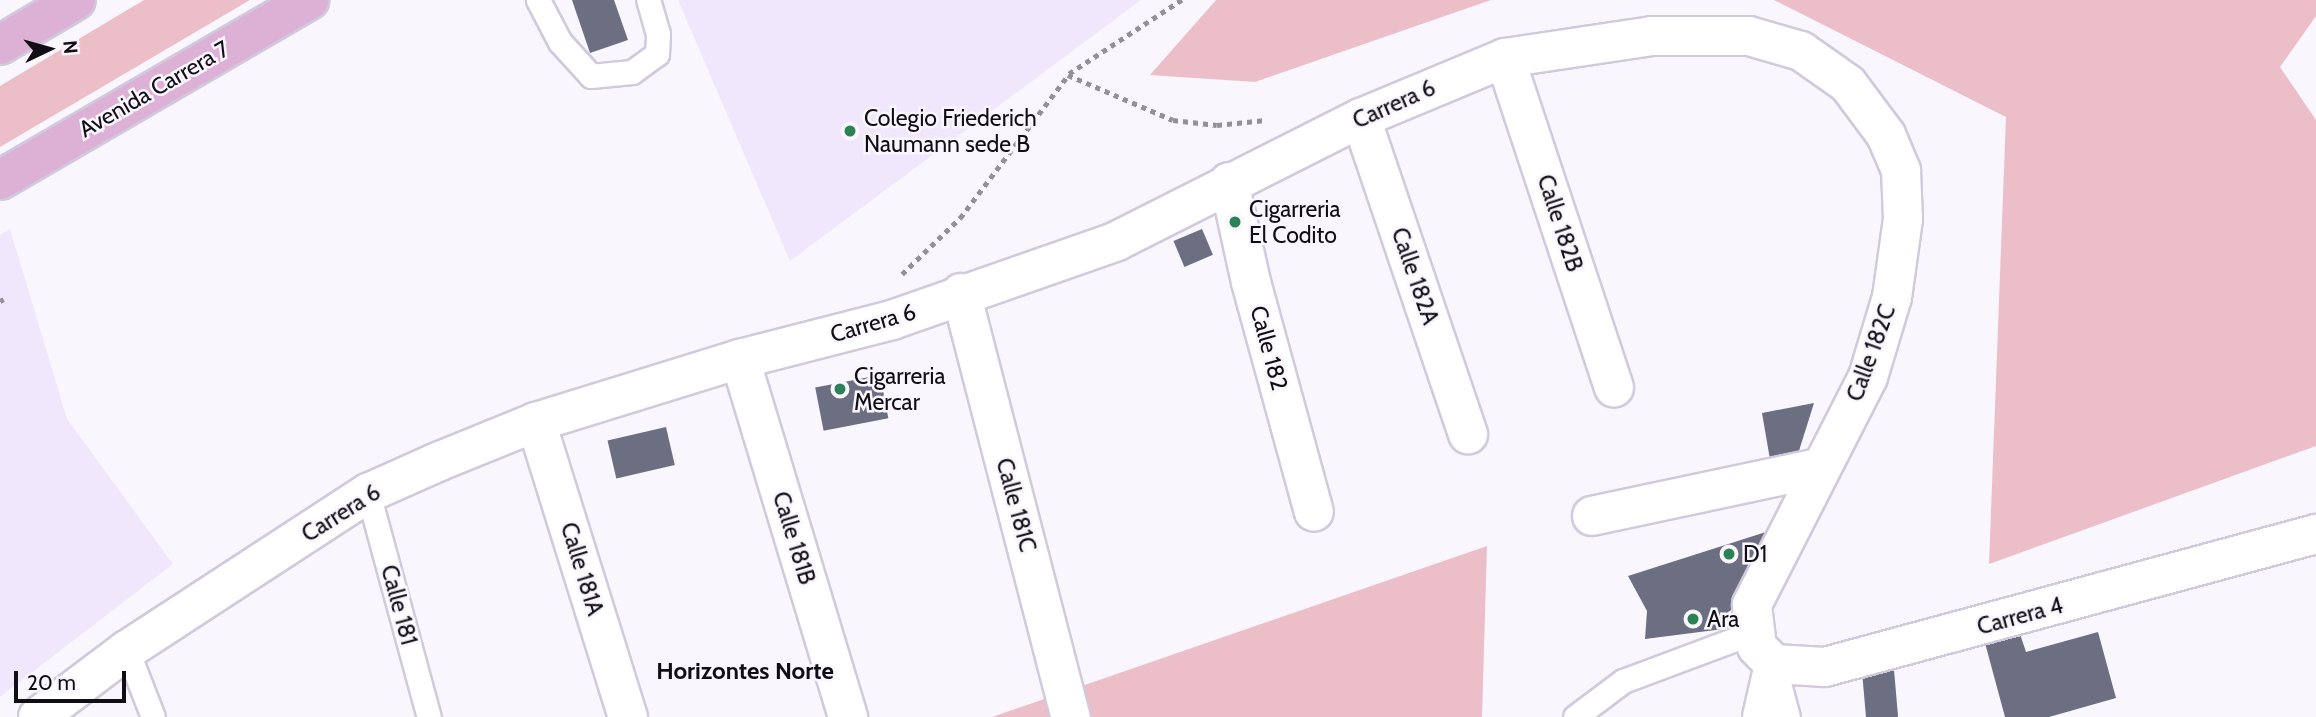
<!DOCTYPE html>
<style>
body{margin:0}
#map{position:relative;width:2316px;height:717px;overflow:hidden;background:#f9f6fe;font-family:Cabin,sans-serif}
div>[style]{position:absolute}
.built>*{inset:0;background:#f0e7fd}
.green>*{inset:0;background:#ebbec8}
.building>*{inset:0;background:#6b6f81;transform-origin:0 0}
.path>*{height:4.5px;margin-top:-2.25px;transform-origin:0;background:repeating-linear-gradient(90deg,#939097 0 5px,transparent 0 10px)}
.roads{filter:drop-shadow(2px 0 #d1c9dd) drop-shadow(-2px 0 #d1c9dd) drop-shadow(0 2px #d1c9dd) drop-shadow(0 -2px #d1c9dd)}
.service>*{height:23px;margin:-11.5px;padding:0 11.5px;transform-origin:11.5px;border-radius:11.5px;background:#fff}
.minor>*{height:38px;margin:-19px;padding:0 19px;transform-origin:19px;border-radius:19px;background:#fff}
.tertiary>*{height:38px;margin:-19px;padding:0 19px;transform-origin:19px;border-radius:19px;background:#fff}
.primary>*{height:38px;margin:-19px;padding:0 19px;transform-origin:19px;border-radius:19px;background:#ddb0d6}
.dots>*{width:19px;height:19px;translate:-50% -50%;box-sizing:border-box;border:4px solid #f9f6fe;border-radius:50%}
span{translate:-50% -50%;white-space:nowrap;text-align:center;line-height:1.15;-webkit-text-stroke:5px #f9f6fe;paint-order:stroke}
.street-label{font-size:23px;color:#100e14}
.poi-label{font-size:23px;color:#100e14}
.left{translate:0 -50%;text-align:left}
.neighbourhood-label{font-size:24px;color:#100e14;font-weight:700}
.north{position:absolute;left:14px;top:14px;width:70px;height:70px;-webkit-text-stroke:5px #f9f6fe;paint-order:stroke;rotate:85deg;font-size:19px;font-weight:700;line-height:28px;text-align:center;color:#100e14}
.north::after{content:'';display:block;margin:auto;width:24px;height:32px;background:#100e14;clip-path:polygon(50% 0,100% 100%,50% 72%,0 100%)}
.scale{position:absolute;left:14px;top:671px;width:112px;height:32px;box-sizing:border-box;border:4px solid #100e14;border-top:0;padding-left:9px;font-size:21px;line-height:24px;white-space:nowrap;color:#100e14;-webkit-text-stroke:5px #f9f6fe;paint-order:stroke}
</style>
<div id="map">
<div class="built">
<div style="clip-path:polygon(678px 0,1141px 0,790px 261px)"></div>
<div style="clip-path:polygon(10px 229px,67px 419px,173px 564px,0 697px,0 235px)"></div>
</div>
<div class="green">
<div style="clip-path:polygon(144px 0,250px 0,0 147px,0 86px)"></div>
<div style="clip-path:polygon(1216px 0,1491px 0,1255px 82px,1150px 75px)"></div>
<div style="clip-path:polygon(1774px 0,2316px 0,2316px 16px,2280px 67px,2316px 120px,2316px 446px,1989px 564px,2006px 117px)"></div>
<div style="clip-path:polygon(1487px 546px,1482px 717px,992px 717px)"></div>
</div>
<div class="building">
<div style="clip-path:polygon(572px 0,614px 0,628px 40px,590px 53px)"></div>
<div style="left:1202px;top:229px;width:28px;height:31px;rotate:67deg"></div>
<div style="left:880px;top:375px;width:44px;height:66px;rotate:79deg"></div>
<div style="clip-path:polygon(1814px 403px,1798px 454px,1772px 471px,1762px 413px)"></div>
<div style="left:666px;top:427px;width:39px;height:60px;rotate:77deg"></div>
<div style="clip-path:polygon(1769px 531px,1739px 627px,1645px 639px,1647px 611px,1628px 576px)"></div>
<div style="clip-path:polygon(2098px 632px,2116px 698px,2049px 717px,2005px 717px,1985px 643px,2020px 634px,2026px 652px)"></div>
<div style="left:1894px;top:670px;width:47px;height:32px;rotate:85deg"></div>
</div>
<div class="path">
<div style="left:1182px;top:0;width:136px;rotate:146.7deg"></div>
<div style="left:1068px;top:75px;width:114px;rotate:23.2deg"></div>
<div style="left:1173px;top:120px;width:44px;rotate:6.5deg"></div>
<div style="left:1217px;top:125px;width:49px;rotate:-5.8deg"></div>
<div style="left:902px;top:274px;width:81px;rotate:-44deg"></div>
<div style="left:960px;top:218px;width:179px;rotate:-52.9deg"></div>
<div style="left:0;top:301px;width:4px;rotate:-27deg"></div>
</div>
<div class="roads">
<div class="service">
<div style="left:538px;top:0;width:47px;rotate:62.4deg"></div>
<div style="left:560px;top:42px;width:46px;rotate:47.6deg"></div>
<div style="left:591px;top:76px;width:41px;rotate:-5.6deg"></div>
<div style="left:632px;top:72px;width:31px;rotate:-36deg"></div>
<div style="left:657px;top:54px;width:20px;rotate:-87deg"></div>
<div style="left:658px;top:34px;width:35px;rotate:-106deg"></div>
<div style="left:368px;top:493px;width:232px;rotate:74.8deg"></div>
<div style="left:127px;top:650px;width:72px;rotate:68.8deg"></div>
<div style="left:1777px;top:676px;width:42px;rotate:75deg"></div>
<div style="left:1575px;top:717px;width:60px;rotate:-36.9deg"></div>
<div style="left:1623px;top:681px;width:140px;rotate:-20.5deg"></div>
</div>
<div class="minor">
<div style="left:1505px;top:58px;width:347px;rotate:71.7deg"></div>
<div style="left:1361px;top:118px;width:334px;rotate:71.3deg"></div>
<div style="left:1229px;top:182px;width:102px;rotate:77.6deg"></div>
<div style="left:1251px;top:282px;width:238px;rotate:74.7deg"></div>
<div style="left:961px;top:293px;width:438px;rotate:75.5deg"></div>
<div style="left:740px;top:359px;width:374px;rotate:73.2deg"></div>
<div style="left:536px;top:422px;width:309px;rotate:72.7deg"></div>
<div style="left:1592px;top:516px;width:231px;rotate:-12deg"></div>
<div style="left:1762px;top:717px;width:54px;rotate:-77.2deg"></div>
</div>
<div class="tertiary">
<div style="left:38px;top:717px;width:111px;rotate:-37deg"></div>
<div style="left:127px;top:650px;width:288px;rotate:-33.1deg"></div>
<div style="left:368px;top:493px;width:79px;rotate:-24deg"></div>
<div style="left:440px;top:461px;width:104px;rotate:-22.1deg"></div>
<div style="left:536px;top:422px;width:214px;rotate:-17.2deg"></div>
<div style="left:740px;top:359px;width:157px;rotate:-14.4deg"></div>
<div style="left:892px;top:320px;width:238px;rotate:-19.3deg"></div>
<div style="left:1117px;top:241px;width:273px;rotate:-26.8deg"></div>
<div style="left:1361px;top:118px;width:156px;rotate:-22.6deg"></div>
<div style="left:1505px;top:58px;width:149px;rotate:-8.5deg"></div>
<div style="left:1652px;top:36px;width:97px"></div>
<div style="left:1749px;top:36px;width:54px;rotate:16.1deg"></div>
<div style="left:1801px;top:51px;width:57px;rotate:35.1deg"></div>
<div style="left:1848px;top:84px;width:64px;rotate:53.3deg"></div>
<div style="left:1886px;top:135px;width:39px;rotate:67deg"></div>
<div style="left:1901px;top:171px;width:48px;rotate:87.6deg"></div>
<div style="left:1903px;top:219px;width:79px;rotate:98deg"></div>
<div style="left:1892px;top:297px;width:84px;rotate:106.7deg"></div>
<div style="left:1868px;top:377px;width:256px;rotate:117deg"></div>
<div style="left:1752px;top:605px;width:42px;rotate:83.2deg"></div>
<div style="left:1757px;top:647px;width:24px;rotate:45deg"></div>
<div style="left:1774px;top:664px;width:51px;rotate:3.4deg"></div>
<div style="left:1825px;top:667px;width:509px;rotate:-15.16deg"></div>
</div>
<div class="primary">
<div style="left:0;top:45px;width:88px;rotate:-30.6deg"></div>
<div style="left:0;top:180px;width:358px;rotate:-30.2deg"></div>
</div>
</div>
<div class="dots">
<div style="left:850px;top:131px;background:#2c8255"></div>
<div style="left:1235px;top:222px;background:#2c8255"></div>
<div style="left:840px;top:389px;background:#2c8255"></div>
<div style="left:1729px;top:554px;background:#2c8255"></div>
<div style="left:1693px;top:619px;background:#2c8255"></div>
</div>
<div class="street-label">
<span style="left:154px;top:89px;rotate:-30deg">Avenida Carrera 7</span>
<span style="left:1394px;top:104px;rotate:-24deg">Carrera 6</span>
<span style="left:1560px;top:223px;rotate:72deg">Calle 182B</span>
<span style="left:1415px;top:276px;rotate:71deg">Calle 182A</span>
<span style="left:873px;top:323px;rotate:-16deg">Carrera 6</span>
<span style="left:1269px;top:348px;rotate:75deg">Calle 182</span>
<span style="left:1871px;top:353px;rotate:-70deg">Calle 182C</span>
<span style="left:1016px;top:505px;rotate:75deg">Calle 181C</span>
<span style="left:341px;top:513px;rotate:-32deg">Carrera 6</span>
<span style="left:794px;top:538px;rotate:73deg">Calle 181B</span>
<span style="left:582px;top:569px;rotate:73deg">Calle 181A</span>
<span style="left:399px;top:605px;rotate:75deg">Calle 181</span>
<span style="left:2020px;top:616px;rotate:-15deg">Carrera 4</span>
</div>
<div class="poi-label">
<span class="left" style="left:864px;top:131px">Colegio Friederich<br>Naumann sede B</span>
<span class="left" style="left:1249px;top:222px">Cigarreria<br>El Codito</span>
<span class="left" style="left:854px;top:389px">Cigarreria<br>Mercar</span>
<span class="left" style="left:1743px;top:554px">D1</span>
<span class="left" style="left:1707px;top:619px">Ara</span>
</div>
<div class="neighbourhood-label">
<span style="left:745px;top:671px">Horizontes Norte</span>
</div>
<div class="north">N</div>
<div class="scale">20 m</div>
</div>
